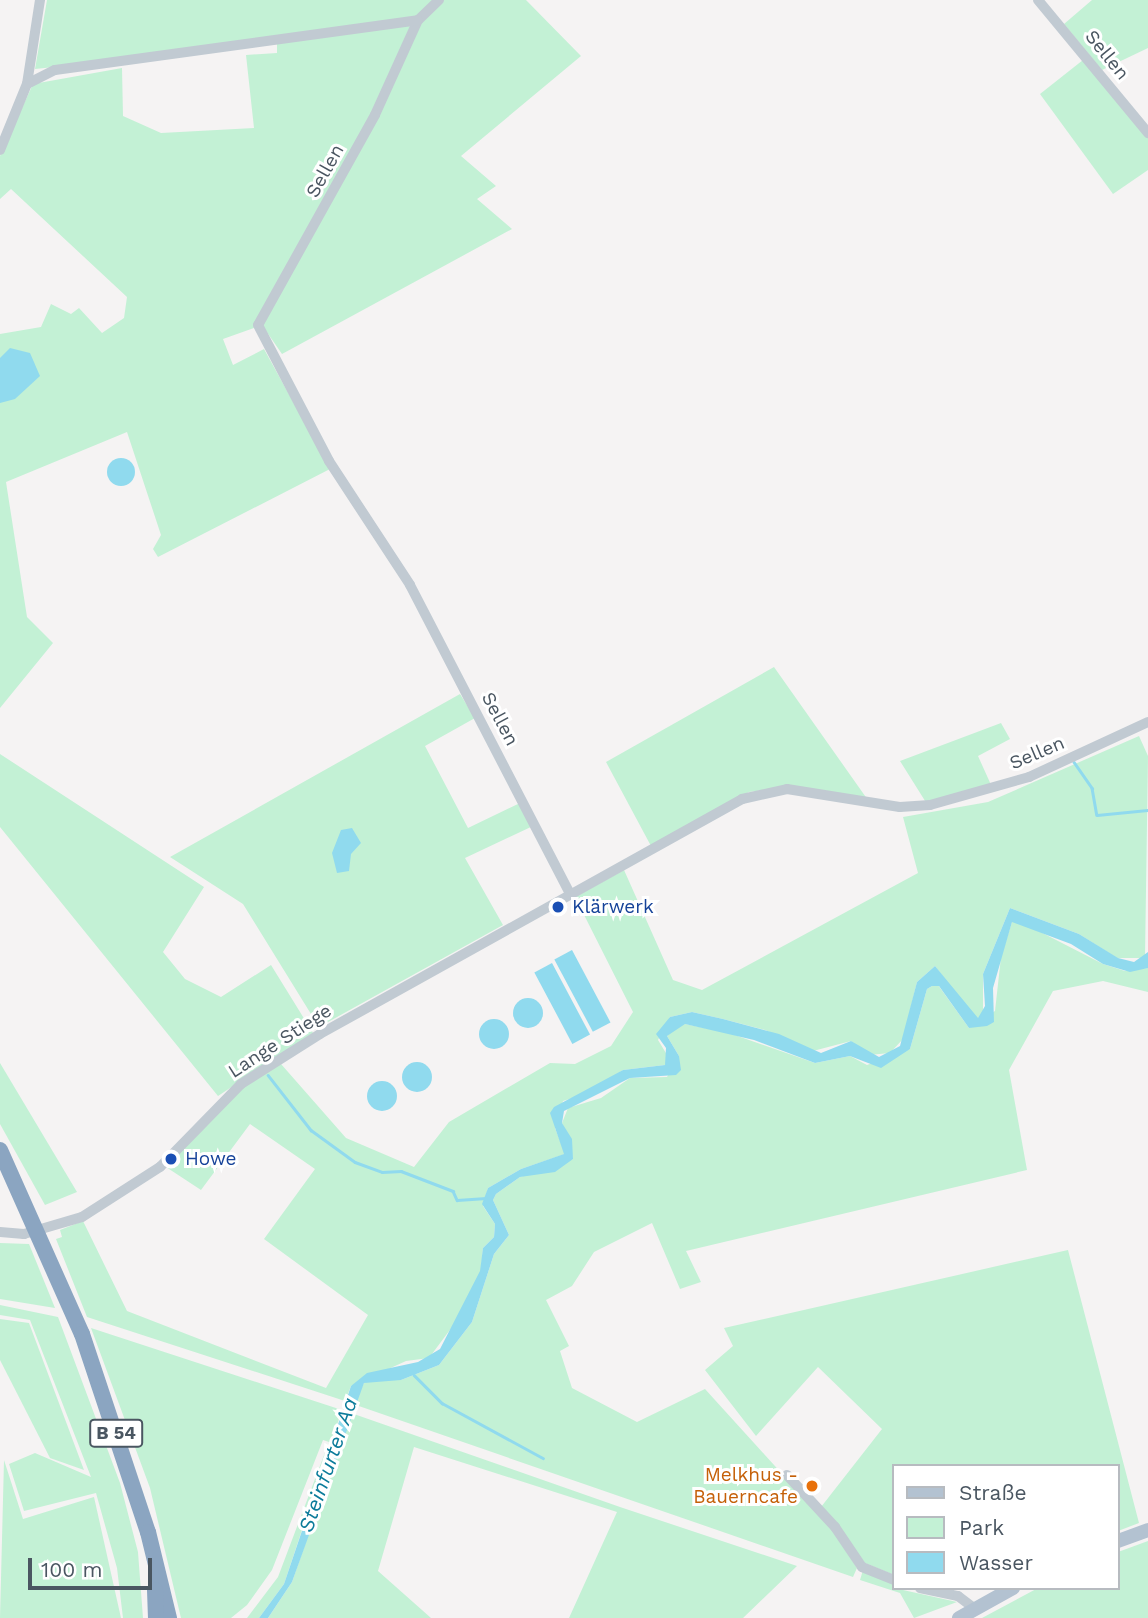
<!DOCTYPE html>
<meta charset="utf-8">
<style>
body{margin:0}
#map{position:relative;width:1148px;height:1618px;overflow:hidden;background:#f5f3f3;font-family:"Work Sans",sans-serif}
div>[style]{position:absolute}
.green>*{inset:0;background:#c3f1d5}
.water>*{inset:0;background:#90daee;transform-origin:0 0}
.round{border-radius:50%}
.stream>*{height:2.5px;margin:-1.25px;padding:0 1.25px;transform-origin:1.25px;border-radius:1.25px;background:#90daee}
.minor>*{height:10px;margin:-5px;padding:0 5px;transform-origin:5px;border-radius:5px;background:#c1cad2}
.major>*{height:14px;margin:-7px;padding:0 7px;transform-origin:7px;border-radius:7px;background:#b3c2d1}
.highway>*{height:16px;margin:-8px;padding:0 8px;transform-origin:8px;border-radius:8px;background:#8ba5c1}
.dots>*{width:19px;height:19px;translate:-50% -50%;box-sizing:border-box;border:4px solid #fff;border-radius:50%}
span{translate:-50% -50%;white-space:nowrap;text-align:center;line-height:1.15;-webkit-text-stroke:6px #fff;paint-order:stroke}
.shield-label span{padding:2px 5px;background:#fff;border:2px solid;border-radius:5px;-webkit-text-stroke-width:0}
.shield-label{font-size:18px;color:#4a5661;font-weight:700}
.street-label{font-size:19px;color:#4a5661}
.transit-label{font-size:19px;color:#164399}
.left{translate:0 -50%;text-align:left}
.food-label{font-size:19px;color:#c56008}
.right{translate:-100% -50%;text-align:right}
.water-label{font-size:21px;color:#0c7c9b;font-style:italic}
.legend{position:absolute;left:892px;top:1464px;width:228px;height:126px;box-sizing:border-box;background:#fff;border:2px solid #b7bbc0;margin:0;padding:9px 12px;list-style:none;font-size:21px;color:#4a5661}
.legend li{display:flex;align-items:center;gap:14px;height:35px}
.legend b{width:35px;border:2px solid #b7bbc0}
.scale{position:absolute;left:28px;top:1558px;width:124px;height:32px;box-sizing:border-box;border:4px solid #4a5661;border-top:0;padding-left:9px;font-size:21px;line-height:24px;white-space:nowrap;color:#4a5661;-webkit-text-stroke:5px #fff;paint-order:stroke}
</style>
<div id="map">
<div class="green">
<div style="clip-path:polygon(47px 0,526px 0,581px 56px,461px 156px,496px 186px,477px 199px,512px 229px,282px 354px,262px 325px,223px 339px,233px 365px,264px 349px,330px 469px,158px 557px,153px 549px,161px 535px,127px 432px,6px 482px,27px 617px,53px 643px,0 708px,0 334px,41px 327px,51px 304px,71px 314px,79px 308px,102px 333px,124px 318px,127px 297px,11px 189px,0 199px,0 156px,33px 84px,122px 68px,123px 116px,161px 133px,254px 128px,246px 55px,277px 53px,277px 44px,35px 69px)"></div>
<div style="clip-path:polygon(1092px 0,1148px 0,1148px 48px,1102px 70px,1064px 24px)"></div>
<div style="clip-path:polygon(1083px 60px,1148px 135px,1148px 170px,1113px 194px,1040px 94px)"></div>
<div style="clip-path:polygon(774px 667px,870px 803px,787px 787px,749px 792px,651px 846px,606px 762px)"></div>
<div style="clip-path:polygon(460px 694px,475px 718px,425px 746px,468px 828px,520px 803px,533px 826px,465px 858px,503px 925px,319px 1027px,243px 904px,170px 857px)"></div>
<div style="clip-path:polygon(1001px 723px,1010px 739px,978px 756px,992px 787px,927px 804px,900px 761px)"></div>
<div style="clip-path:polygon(1139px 736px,1148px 756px,1145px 958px,1117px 958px,1079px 934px,1010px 908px,983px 974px,983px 1014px,977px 1019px,971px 1014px,935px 966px,917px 982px,903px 1039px,890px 1053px,869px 1055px,851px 1041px,813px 1051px,765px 1030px,723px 1019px,692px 1012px,670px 1017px,658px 1040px,669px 1058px,665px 1065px,623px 1070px,588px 1093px,563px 1101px,555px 1128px,565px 1154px,521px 1169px,488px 1188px,483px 1206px,495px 1224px,494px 1237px,483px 1248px,481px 1271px,458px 1319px,429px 1358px,406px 1361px,351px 1386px,345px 1401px,87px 1317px,56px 1239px,62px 1237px,60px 1230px,83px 1221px,127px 1311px,326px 1388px,368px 1315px,264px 1239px,315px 1169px,250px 1124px,201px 1190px,166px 1167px,243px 1087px,281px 1064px,346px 1138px,414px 1167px,449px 1122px,550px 1063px,575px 1064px,611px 1046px,633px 1012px,575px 897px,624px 870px,673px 980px,702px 990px,918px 873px,903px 817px,988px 802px)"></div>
<div style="clip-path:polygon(0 754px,204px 887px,163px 952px,185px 979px,221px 997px,271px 965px,313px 1033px,218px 1096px,0 827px)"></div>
<div style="clip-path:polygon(1019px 921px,1103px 964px,1125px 971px,1148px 968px,1148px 992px,1103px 981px,1053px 991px,1009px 1070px,1027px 1170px,686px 1251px,701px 1282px,680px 1289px,652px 1223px,594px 1252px,572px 1286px,546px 1300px,569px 1346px,560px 1351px,572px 1388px,637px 1422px,705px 1389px,832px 1529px,857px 1568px,853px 1577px,353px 1404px,364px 1383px,373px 1378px,401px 1380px,439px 1365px,472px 1322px,494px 1254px,509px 1235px,493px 1200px,496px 1194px,520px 1177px,573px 1159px,562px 1123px,568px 1108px,601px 1098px,630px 1078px,667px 1077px,679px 1056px,667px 1036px,674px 1027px,685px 1024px,729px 1033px,815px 1063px,850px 1056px,867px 1065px,910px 1049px,927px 989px,932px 986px,938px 985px,969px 1028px,995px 1011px,1001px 957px,1012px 922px)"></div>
<div style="clip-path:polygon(0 1063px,77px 1192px,45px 1205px,0 1124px)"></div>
<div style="clip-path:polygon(0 1243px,29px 1244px,55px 1308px,0 1299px)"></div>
<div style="clip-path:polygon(1068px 1250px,1139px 1523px,1118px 1531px,1118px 1466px,894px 1466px,894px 1575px,865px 1563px,821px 1507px,882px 1429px,818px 1367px,756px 1436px,705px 1370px,733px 1346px,724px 1328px)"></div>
<div style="clip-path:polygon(0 1305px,58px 1317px,120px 1483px,138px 1552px,143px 1618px,123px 1618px,117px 1568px,96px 1493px,24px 1511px,9px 1464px,35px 1453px,91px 1477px,30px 1320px,0 1315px)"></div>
<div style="clip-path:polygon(0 1319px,29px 1323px,84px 1470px,50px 1458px,0 1360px)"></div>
<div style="clip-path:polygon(91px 1328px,342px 1410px,284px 1584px,259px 1618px,247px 1618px,278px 1577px,329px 1442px,323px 1440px,272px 1570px,247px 1605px,231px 1618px,181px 1618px,150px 1488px)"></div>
<div style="clip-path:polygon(351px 1413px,620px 1507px,797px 1566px,743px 1618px,569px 1618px,617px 1512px,414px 1447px,378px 1571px,431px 1618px,268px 1618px,292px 1582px)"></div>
<div style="clip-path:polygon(4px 1460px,23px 1519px,94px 1497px,121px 1618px,0 1618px)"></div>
<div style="clip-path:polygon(1148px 1541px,1148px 1618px,982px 1618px,1038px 1588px,1118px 1588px,1118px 1552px)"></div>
<div style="clip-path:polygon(863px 1570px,894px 1583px,894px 1588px,957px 1602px,914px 1618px,900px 1593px,860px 1580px)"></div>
</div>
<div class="water">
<div style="clip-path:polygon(10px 348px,30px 353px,40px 376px,15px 399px,0 403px,0 358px)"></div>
<div class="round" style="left:107px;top:458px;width:28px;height:28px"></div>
<div style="clip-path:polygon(352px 828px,361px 843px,351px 854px,349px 871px,337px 873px,332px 853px,341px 830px)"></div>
<div style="clip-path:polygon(1010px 908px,1079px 934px,1118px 958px,1134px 962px,1148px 952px,1148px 968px,1130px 972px,1103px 964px,1071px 944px,1012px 922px,993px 988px,994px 1022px,987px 1026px,969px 1028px,939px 986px,932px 986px,927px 989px,910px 1049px,881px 1068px,850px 1056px,815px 1063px,754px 1040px,685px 1024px,667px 1036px,679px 1056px,681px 1070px,676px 1075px,630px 1078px,564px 1111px,562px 1123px,572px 1139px,573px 1159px,555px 1172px,520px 1177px,496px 1194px,493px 1200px,509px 1235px,494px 1254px,472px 1322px,439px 1365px,401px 1380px,364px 1383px,292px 1582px,268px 1618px,259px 1618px,284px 1584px,351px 1386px,367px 1373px,418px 1362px,440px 1349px,480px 1271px,483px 1248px,494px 1237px,495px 1224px,482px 1204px,488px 1188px,521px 1169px,564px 1154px,550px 1113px,554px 1107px,623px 1070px,665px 1065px,666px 1048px,656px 1034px,670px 1017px,692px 1012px,723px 1019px,779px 1034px,821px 1053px,851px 1041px,879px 1057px,900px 1046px,917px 982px,935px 966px,978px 1018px,985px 1006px,983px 974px)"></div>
<div style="left:572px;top:950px;width:82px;height:20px;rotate:62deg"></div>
<div style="left:552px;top:963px;width:81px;height:20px;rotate:62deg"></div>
<div class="round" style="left:513px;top:998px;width:30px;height:30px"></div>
<div class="round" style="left:479px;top:1019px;width:30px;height:30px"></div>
<div class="round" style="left:402px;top:1062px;width:30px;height:30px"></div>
<div class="round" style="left:367px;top:1081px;width:30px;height:30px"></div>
</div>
<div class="stream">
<div style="left:1074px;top:762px;width:32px;rotate:55deg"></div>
<div style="left:1092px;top:788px;width:27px;rotate:80deg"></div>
<div style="left:1097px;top:815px;width:51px;rotate:-5.6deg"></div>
<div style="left:268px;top:1075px;width:70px;rotate:52deg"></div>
<div style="left:311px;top:1130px;width:54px;rotate:36deg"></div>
<div style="left:355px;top:1162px;width:29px;rotate:20deg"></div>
<div style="left:382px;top:1172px;width:19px;rotate:-3deg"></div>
<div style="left:401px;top:1171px;width:56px;rotate:21deg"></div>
<div style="left:453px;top:1191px;width:10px;rotate:66deg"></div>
<div style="left:457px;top:1200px;width:29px;rotate:-4deg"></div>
<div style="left:414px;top:1375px;width:40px;rotate:45deg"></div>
<div style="left:442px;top:1403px;width:115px;rotate:28.6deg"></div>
</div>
<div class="minor">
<div style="left:439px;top:0;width:29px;rotate:136deg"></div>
<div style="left:418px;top:20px;width:104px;rotate:114.4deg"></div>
<div style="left:375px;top:115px;width:240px;rotate:119.1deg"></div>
<div style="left:258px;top:325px;width:153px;rotate:62.4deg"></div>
<div style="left:329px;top:461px;width:148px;rotate:56.8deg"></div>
<div style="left:410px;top:585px;width:348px;rotate:62.6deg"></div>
<div style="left:1038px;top:0;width:173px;rotate:50.4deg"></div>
<div style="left:27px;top:84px;width:31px;rotate:-27deg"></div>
<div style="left:55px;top:70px;width:366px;rotate:-7.8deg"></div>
<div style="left:0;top:150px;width:71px;rotate:-67.8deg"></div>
<div style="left:27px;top:84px;width:85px;rotate:-81.2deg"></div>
<div style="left:0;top:1232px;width:24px;rotate:5deg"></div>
<div style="left:24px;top:1234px;width:60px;rotate:-16.3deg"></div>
<div style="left:82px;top:1217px;width:93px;rotate:-32.7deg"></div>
<div style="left:160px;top:1167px;width:116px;rotate:-45.7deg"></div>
<div style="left:241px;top:1084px;width:93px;rotate:-32.3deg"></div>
<div style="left:320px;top:1034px;width:483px;rotate:-29.1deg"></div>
<div style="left:742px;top:799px;width:46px;rotate:-12.5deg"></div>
<div style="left:787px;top:789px;width:114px;rotate:9.1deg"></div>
<div style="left:900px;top:807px;width:30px;rotate:-4deg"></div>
<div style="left:930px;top:805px;width:103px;rotate:-15.8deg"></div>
<div style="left:1029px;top:777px;width:131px;rotate:-24.8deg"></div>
<div style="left:787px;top:1475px;width:71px;rotate:47.3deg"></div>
<div style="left:835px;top:1527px;width:48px;rotate:56deg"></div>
<div style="left:862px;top:1567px;width:35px;rotate:22deg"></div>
<div style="left:920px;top:1588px;width:39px;rotate:12deg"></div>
<div style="left:958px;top:1596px;width:21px;rotate:37deg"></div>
</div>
<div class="major">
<div style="left:1118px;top:1541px;width:32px;rotate:-20deg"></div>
<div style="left:959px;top:1618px;width:62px;rotate:-29.1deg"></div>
</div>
<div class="highway">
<div style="left:0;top:1150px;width:201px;rotate:66deg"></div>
<div style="left:82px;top:1334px;width:209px;rotate:71.6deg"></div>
<div style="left:148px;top:1532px;width:89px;rotate:76.3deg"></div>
<div style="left:155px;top:1590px;width:28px;rotate:88deg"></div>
</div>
<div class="dots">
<div style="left:558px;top:907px;background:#1a4fb4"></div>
<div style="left:171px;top:1159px;background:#1a4fb4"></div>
<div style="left:812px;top:1486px;background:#e8710a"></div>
</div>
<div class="shield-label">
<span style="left:116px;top:1433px">B 54</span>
</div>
<div class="street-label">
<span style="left:1107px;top:55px;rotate:51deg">Sellen</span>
<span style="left:325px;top:171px;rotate:-61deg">Sellen</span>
<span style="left:500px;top:719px;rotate:62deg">Sellen</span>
<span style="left:1037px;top:753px;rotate:-23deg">Sellen</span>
<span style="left:280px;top:1041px;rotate:-33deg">Lange Stiege</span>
</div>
<div class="transit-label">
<span class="left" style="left:572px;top:907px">Klärwerk</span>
<span class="left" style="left:185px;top:1159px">Howe</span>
</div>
<div class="food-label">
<span class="right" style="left:798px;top:1486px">Melkhus -<br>Bauerncafe</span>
</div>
<div class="water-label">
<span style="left:328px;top:1465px;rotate:-71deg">Steinfurter Aa</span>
</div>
<ul class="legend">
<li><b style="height:9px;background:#b3c2d1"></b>Straße</li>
<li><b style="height:19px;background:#c3f1d5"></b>Park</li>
<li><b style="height:19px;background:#90daee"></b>Wasser</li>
</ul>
<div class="scale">100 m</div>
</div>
